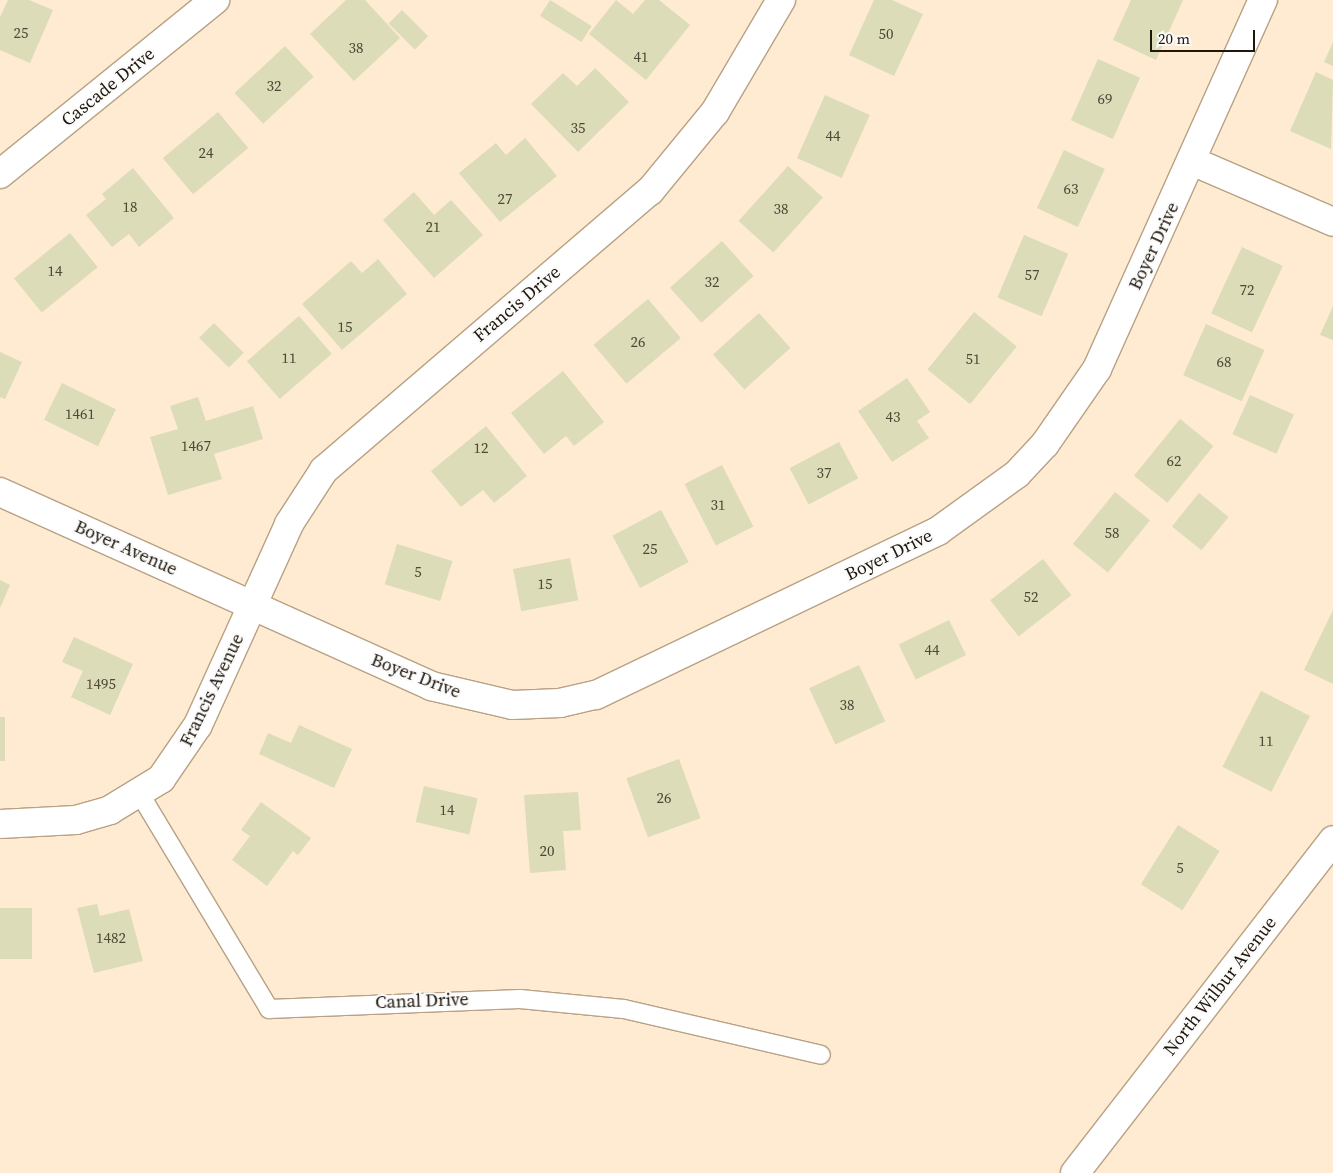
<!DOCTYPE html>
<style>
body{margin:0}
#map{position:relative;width:1333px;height:1173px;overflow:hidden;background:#feebd2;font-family:"Source Serif 4",serif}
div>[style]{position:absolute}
.building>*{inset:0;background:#dcdcb8;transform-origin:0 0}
.roads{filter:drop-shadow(1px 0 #b8a184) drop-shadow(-1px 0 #b8a184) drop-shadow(0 1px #b8a184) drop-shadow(0 -1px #b8a184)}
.service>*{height:18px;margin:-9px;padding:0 9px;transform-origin:9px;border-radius:9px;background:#fff}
.minor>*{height:28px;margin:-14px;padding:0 14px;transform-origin:14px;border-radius:14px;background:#fff}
.secondary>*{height:28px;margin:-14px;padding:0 14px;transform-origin:14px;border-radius:14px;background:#fff}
span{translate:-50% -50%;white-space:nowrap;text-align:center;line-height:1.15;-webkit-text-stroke:4.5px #fbfbfb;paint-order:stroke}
.number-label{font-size:15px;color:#4f4837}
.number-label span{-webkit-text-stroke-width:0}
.street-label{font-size:18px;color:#20170c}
.scale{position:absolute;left:1150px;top:30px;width:105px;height:22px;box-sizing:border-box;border:2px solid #20170c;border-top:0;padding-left:6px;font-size:15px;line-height:18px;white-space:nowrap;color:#20170c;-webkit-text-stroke:4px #fbfbfb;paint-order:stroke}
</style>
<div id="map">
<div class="building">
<div style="clip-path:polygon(8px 0,29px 0,53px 10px,30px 63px,0 50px,0 17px)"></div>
<div style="clip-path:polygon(346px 0,365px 0,400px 38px,354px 81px,310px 34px)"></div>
<div style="left:550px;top:0;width:49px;height:19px;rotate:32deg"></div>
<div style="clip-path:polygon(616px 0,633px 14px,645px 0,659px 0,690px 25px,646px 80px,589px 34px)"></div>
<div style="clip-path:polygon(874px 0,892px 0,923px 14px,894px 76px,849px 55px)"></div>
<div style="clip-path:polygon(1131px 0,1183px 0,1156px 60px,1113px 40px)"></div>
<div style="left:402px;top:10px;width:37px;height:19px;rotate:45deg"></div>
<div style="clip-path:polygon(1333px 42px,1333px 66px,1324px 62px)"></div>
<div style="left:285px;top:46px;width:42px;height:69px;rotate:47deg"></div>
<div style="left:1098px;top:59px;width:46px;height:67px;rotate:24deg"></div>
<div style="clip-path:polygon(595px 68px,629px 102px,578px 152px,531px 104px,563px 73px,577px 86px)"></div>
<div style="clip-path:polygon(1316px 72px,1333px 80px,1331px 149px,1290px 131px)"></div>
<div style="left:825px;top:95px;width:49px;height:69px;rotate:24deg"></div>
<div style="left:218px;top:112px;width:47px;height:72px;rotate:50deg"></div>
<div style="clip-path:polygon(525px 138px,557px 176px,500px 222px,459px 173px,496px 143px,506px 155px)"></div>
<div style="left:1064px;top:150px;width:45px;height:64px;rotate:25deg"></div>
<div style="left:788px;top:166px;width:47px;height:74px;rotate:42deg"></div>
<div style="clip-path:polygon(133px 168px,174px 218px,139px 247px,129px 234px,112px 247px,86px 215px,106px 199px,102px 194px)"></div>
<div style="clip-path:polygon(414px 192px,434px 215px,451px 200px,483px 235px,434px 278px,383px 220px)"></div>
<div style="left:70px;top:233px;width:44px;height:72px;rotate:51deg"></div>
<div style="left:1024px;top:235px;width:48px;height:68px;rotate:23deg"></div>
<div style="left:722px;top:241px;width:47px;height:70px;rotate:48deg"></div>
<div style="left:1242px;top:247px;width:45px;height:73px;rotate:25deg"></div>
<div style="clip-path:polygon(378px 259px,407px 294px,342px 350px,302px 304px,351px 261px,362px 273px)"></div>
<div style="left:648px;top:299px;width:51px;height:71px;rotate:50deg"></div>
<div style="clip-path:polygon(1333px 306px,1333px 340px,1320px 335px)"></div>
<div style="left:974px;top:312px;width:55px;height:74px;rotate:39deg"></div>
<div style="left:759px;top:313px;width:47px;height:62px;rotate:48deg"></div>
<div style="left:299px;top:316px;width:50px;height:69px;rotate:49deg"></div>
<div style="left:214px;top:323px;width:42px;height:21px;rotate:45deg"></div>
<div style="left:1206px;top:324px;width:64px;height:56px;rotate:24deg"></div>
<div style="clip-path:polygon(0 352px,22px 362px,5px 399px,0 397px)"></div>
<div style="clip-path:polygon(563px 371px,604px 422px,574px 446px,566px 436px,544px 454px,511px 413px)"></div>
<div style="clip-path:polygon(907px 378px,930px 412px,917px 421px,929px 438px,892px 462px,858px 411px)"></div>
<div style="left:62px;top:383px;width:60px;height:41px;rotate:26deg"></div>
<div style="left:1250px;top:395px;width:48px;height:43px;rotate:24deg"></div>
<div style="clip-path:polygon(198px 397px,206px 421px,253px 406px,263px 439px,214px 454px,222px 479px,168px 495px,150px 437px,178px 429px,170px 406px)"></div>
<div style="left:1180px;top:419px;width:43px;height:73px;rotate:39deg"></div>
<div style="clip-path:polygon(486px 426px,527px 476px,494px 503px,483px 490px,461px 507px,431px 471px)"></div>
<div style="left:839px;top:442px;width:41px;height:56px;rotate:62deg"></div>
<div style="left:722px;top:465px;width:69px;height:42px;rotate:63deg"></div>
<div style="left:1115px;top:492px;width:45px;height:67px;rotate:39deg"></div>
<div style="left:1199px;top:493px;width:38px;height:43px;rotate:39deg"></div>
<div style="left:661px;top:510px;width:59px;height:55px;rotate:62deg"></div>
<div style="left:397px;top:544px;width:58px;height:42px;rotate:17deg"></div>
<div style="left:570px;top:558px;width:43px;height:58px;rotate:79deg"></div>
<div style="left:1043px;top:559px;width:46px;height:67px;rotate:52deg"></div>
<div style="clip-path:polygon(0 580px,10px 585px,0 608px)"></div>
<div style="clip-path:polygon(1333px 610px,1333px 684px,1304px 670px)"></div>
<div style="left:949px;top:620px;width:39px;height:56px;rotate:64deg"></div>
<div style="clip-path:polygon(74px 637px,133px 664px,110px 715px,71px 697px,83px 671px,62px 662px)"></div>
<div style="left:859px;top:665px;width:62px;height:55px;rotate:65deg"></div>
<div style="left:1261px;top:691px;width:55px;height:85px;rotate:27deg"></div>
<div style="left:0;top:717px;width:5px;height:44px"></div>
<div style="clip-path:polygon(299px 725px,352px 749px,334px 788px,259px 754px,268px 733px,291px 743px)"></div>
<div style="left:679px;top:759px;width:63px;height:56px;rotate:70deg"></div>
<div style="left:424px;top:786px;width:55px;height:37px;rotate:13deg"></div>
<div style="clip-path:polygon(578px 792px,581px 830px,563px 831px,566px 870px,530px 873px,524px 795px)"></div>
<div style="clip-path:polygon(261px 802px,311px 838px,298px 855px,293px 851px,267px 886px,232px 860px,250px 836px,241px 830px)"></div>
<div style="left:1178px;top:825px;width:49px;height:70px;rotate:32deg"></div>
<div style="clip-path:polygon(97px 904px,100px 916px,129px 909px,143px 961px,94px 973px,77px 908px)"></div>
<div style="left:0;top:908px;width:32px;height:51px"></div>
</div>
<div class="roads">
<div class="service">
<div style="left:140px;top:794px;width:251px;rotate:59deg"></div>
<div style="left:269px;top:1009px;width:251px;rotate:-2.3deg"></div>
<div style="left:520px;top:999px;width:104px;rotate:5.5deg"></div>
<div style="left:624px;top:1009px;width:202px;rotate:13.1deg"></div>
</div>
<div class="minor">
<div style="left:1194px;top:162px;width:151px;rotate:23.3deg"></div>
<div style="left:0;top:174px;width:277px;rotate:-39deg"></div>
<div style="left:0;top:492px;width:473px;rotate:24.2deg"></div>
<div style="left:431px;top:686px;width:83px;rotate:13.2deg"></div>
<div style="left:512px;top:705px;width:48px;rotate:-2.4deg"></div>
<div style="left:560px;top:703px;width:37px;rotate:-13deg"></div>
<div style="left:596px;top:695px;width:379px;rotate:-25.6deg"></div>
<div style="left:938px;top:531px;width:97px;rotate:-35.8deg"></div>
<div style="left:1017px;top:474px;width:41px;rotate:-47deg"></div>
<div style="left:1045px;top:444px;width:91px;rotate:-55.3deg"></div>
<div style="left:1097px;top:369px;width:405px;rotate:-65.8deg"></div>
<div style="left:0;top:824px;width:76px;rotate:-3deg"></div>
<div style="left:76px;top:820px;width:35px;rotate:-16deg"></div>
<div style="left:110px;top:810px;width:60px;rotate:-31.3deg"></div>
<div style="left:161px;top:779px;width:65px;rotate:-55.6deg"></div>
<div style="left:198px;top:725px;width:221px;rotate:-65.6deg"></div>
<div style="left:289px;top:524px;width:64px;rotate:-57.1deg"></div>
<div style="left:324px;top:470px;width:429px;rotate:-40.6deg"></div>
<div style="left:650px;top:191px;width:102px;rotate:-50.6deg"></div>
<div style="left:715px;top:112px;width:130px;rotate:-59.5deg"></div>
</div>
<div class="secondary">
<div style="left:1075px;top:1173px;width:421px;rotate:-52.2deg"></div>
</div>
</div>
<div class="number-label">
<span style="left:21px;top:33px">25</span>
<span style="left:886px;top:34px">50</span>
<span style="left:356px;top:48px">38</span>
<span style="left:641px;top:57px">41</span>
<span style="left:274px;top:86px">32</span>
<span style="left:1105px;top:99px">69</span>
<span style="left:578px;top:128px">35</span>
<span style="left:833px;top:136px">44</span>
<span style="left:206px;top:153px">24</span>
<span style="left:1071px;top:189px">63</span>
<span style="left:505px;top:199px">27</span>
<span style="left:130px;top:207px">18</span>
<span style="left:781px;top:209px">38</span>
<span style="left:433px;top:227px">21</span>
<span style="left:55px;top:271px">14</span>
<span style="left:1032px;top:275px">57</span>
<span style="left:712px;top:282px">32</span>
<span style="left:1247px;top:290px">72</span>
<span style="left:345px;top:327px">15</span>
<span style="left:638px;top:342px">26</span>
<span style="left:289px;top:358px">11</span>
<span style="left:973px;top:359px">51</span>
<span style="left:1224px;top:362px">68</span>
<span style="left:80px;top:414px">1461</span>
<span style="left:893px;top:417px">43</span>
<span style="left:196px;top:446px">1467</span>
<span style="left:481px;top:448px">12</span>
<span style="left:1174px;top:461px">62</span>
<span style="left:824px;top:473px">37</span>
<span style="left:718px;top:505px">31</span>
<span style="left:1112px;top:533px">58</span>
<span style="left:650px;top:549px">25</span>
<span style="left:418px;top:572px">5</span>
<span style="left:545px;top:584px">15</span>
<span style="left:1031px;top:597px">52</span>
<span style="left:932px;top:650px">44</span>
<span style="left:101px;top:684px">1495</span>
<span style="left:847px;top:705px">38</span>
<span style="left:1266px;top:741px">11</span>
<span style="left:664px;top:798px">26</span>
<span style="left:447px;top:810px">14</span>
<span style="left:547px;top:851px">20</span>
<span style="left:1180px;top:868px">5</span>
<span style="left:111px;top:938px">1482</span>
</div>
<div class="street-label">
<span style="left:108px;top:87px;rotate:-39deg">Cascade Drive</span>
<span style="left:1154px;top:246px;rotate:-65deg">Boyer Drive</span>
<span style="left:517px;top:304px;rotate:-40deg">Francis Drive</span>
<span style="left:126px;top:548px;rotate:24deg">Boyer Avenue</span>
<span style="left:889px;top:555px;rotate:-26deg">Boyer Drive</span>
<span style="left:416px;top:676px;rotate:21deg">Boyer Drive</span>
<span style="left:212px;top:690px;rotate:-64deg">Francis Avenue</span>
<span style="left:1220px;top:986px;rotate:-52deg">North Wilbur Avenue</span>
<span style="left:422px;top:1001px;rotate:-2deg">Canal Drive</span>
</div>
<div class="scale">20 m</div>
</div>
